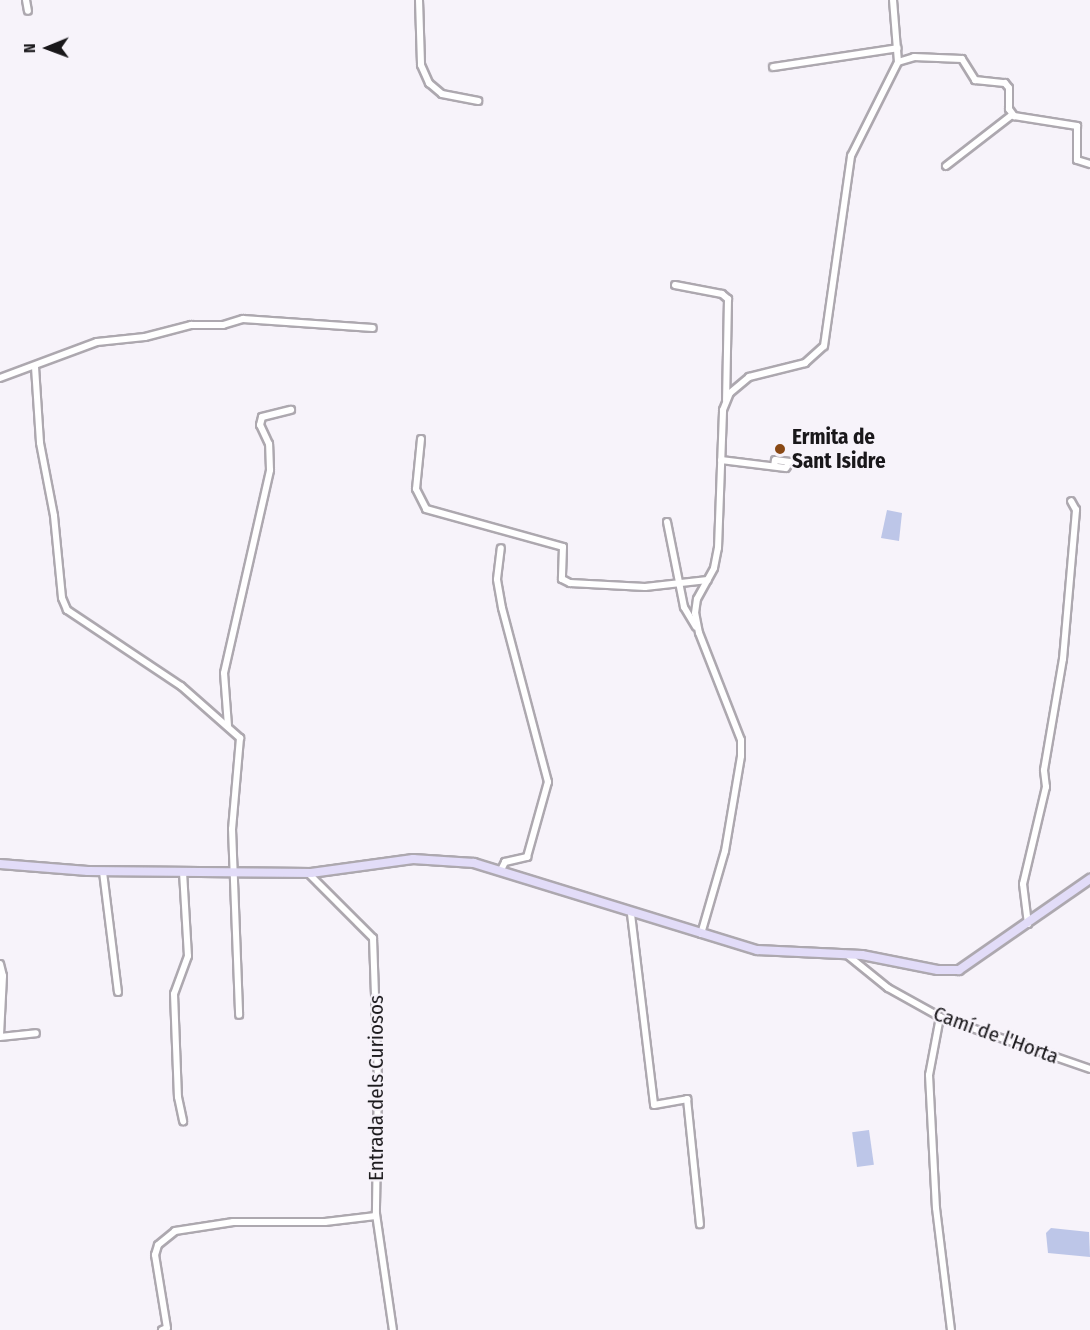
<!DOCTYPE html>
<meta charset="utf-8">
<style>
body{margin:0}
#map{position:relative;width:1090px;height:1330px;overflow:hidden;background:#f7f3fa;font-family:"Fira Sans Condensed",sans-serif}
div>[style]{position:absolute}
.water>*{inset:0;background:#bdc6e8;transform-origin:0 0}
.roads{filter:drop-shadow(2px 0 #ada8af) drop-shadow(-2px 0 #ada8af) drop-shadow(0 2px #ada8af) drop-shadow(0 -2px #ada8af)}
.street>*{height:6px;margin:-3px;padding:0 3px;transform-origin:3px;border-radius:3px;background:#fff}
.secondary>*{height:8px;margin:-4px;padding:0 4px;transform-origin:4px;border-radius:4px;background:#e2dcf8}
.dots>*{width:16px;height:16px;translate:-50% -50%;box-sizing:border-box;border:3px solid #f7f3fa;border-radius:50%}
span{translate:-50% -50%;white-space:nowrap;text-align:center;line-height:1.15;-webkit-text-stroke:4.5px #f7f3fa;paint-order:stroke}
.poi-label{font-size:21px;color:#19171a;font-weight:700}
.left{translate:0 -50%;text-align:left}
.street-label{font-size:21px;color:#19171a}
.north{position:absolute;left:18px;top:18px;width:60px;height:60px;-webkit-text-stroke:4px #f7f3fa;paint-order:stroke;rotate:269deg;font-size:16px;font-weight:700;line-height:24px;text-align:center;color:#19171a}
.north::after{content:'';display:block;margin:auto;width:21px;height:27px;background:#19171a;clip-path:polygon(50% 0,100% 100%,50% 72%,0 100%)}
</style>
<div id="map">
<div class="water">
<div style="clip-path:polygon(887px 510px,902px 513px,899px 541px,881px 538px)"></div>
<div style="left:869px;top:1130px;width:35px;height:17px;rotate:82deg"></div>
<div style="clip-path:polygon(1051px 1228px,1089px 1232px,1090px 1257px,1048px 1253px,1046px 1233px)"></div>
</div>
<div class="roads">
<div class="street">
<div style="left:26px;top:0;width:11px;rotate:80deg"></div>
<div style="left:419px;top:0;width:65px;rotate:88.2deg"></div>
<div style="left:421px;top:65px;width:20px;rotate:66deg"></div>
<div style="left:429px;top:83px;width:17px;rotate:40deg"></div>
<div style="left:442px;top:94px;width:37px;rotate:11deg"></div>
<div style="left:898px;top:62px;width:17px;rotate:-17deg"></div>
<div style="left:914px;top:57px;width:48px;rotate:2.4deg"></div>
<div style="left:962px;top:59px;width:25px;rotate:58deg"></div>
<div style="left:975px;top:80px;width:30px;rotate:6deg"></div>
<div style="left:1005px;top:83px;width:6px;rotate:51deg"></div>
<div style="left:1009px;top:88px;width:21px;rotate:90deg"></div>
<div style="left:1009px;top:109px;width:9px;rotate:54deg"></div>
<div style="left:1014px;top:116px;width:64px;rotate:9deg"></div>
<div style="left:1077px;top:126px;width:34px;rotate:90deg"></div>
<div style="left:1077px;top:160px;width:14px;rotate:17deg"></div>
<div style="left:773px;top:67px;width:126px;rotate:-8.6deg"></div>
<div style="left:946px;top:166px;width:83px;rotate:-37.7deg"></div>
<div style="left:675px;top:285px;width:48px;rotate:10.8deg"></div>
<div style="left:722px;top:294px;width:8px;rotate:40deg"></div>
<div style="left:728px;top:299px;width:101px;rotate:91.1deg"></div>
<div style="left:35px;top:367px;width:76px;rotate:86.2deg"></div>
<div style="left:40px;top:443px;width:74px;rotate:79.1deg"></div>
<div style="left:54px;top:516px;width:82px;rotate:84.4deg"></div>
<div style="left:62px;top:598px;width:13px;rotate:67deg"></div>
<div style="left:67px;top:610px;width:137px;rotate:33.7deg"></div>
<div style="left:181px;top:686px;width:79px;rotate:41.4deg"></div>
<div style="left:240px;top:738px;width:91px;rotate:95deg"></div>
<div style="left:232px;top:829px;width:186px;rotate:87.8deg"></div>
<div style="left:0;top:378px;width:103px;rotate:-20.4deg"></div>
<div style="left:97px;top:342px;width:48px;rotate:-5.9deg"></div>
<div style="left:145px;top:337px;width:48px;rotate:-14.6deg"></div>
<div style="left:191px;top:325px;width:32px"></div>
<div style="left:223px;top:325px;width:21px;rotate:-17deg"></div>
<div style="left:243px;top:319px;width:130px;rotate:4deg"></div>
<div style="left:421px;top:439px;width:50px;rotate:95.7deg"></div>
<div style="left:416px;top:489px;width:22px;rotate:63deg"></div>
<div style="left:426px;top:509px;width:142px;rotate:15.5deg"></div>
<div style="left:563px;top:547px;width:32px;rotate:92deg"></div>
<div style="left:562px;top:579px;width:9px;rotate:27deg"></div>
<div style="left:570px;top:583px;width:75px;rotate:3.1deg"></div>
<div style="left:645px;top:587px;width:63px;rotate:-6.3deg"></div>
<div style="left:721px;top:460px;width:65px;rotate:7deg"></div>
<div style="left:786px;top:468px;width:7px;rotate:-56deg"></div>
<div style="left:790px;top:462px;width:15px;rotate:-172deg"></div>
<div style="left:775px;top:460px;width:6px;rotate:99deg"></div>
<div style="left:667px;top:522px;width:87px;rotate:78.7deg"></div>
<div style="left:684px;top:607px;width:23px;rotate:59deg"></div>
<div style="left:228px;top:726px;width:53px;rotate:-94.3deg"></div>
<div style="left:224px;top:673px;width:208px;rotate:-77.2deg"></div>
<div style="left:270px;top:470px;width:26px;rotate:-92deg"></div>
<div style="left:269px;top:444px;width:21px;rotate:-115deg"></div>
<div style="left:260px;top:425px;width:8px;rotate:-76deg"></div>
<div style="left:262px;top:417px;width:30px;rotate:-14deg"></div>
<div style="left:501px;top:870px;width:9px;rotate:-63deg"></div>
<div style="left:505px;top:862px;width:23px;rotate:-13deg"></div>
<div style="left:527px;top:857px;width:78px;rotate:-74.4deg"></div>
<div style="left:548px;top:782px;width:180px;rotate:-104.8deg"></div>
<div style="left:502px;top:608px;width:29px;rotate:-100deg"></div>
<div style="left:497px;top:579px;width:31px;rotate:-83deg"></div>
<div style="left:103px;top:872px;width:121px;rotate:82.9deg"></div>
<div style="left:183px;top:872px;width:84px;rotate:86.6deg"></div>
<div style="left:188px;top:956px;width:40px;rotate:110.2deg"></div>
<div style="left:174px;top:994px;width:103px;rotate:87.8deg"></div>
<div style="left:178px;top:1097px;width:25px;rotate:78deg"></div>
<div style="left:308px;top:873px;width:92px;rotate:45deg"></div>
<div style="left:373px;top:938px;width:142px;rotate:88deg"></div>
<div style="left:378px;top:1080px;width:134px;rotate:90.9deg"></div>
<div style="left:376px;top:1214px;width:117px;rotate:81.7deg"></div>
<div style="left:631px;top:914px;width:192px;rotate:83.1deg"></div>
<div style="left:654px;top:1105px;width:34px;rotate:-10deg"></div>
<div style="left:687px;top:1099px;width:126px;rotate:84.1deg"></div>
<div style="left:1028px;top:924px;width:40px;rotate:-97.1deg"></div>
<div style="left:1023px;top:884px;width:100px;rotate:-76.7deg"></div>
<div style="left:1046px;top:787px;width:17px;rotate:-97deg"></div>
<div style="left:1044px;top:770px;width:113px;rotate:-80.3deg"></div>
<div style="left:1063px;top:659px;width:150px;rotate:-85deg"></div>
<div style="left:1076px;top:510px;width:10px;rotate:-119deg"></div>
<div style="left:701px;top:934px;width:86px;rotate:-73.9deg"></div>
<div style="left:725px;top:851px;width:96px;rotate:-80.4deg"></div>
<div style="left:741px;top:756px;width:16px;rotate:-90deg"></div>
<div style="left:741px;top:740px;width:115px;rotate:-111.4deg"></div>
<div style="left:699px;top:633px;width:20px;rotate:-101deg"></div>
<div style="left:695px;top:613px;width:14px;rotate:-82deg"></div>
<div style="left:697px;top:599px;width:35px;rotate:-61deg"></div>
<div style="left:714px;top:568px;width:20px;rotate:-79deg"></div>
<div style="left:718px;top:548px;width:138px;rotate:-87.9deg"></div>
<div style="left:723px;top:410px;width:18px;rotate:-68deg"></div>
<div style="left:730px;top:393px;width:25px;rotate:-40deg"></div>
<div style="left:749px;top:377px;width:58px;rotate:-14deg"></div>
<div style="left:805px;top:363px;width:25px;rotate:-42deg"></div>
<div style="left:824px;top:346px;width:192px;rotate:-81.9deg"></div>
<div style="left:851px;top:156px;width:105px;rotate:-63.4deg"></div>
<div style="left:898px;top:62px;width:62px;rotate:-94.6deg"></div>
<div style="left:846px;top:954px;width:54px;rotate:39deg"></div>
<div style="left:888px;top:988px;width:60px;rotate:29.1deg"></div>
<div style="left:940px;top:1017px;width:159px;rotate:19.1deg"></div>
<div style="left:0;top:964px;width:12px;rotate:76deg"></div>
<div style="left:3px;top:976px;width:59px;rotate:92.9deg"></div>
<div style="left:940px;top:1017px;width:59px;rotate:100.7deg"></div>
<div style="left:929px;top:1075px;width:133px;rotate:87deg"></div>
<div style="left:936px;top:1208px;width:123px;rotate:83deg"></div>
<div style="left:0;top:1037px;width:36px;rotate:-6deg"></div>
<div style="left:162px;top:1330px;width:5px;rotate:-22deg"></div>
<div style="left:167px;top:1328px;width:74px;rotate:-99.3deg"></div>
<div style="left:155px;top:1255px;width:10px;rotate:-73deg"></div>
<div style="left:158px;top:1245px;width:22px;rotate:-39deg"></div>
<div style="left:175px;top:1231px;width:59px;rotate:-8.8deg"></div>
<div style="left:233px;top:1222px;width:92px"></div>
<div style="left:325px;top:1222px;width:51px;rotate:-6.7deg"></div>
</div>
<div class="secondary">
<div style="left:0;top:864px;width:88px;rotate:4.5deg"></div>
<div style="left:88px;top:871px;width:223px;rotate:0.5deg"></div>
<div style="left:311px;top:873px;width:103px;rotate:-7.8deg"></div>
<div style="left:413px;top:859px;width:61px;rotate:3.8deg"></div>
<div style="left:474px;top:863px;width:296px;rotate:17.1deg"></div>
<div style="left:757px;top:950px;width:105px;rotate:2.7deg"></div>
<div style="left:862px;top:955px;width:77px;rotate:11.2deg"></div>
<div style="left:938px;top:970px;width:21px"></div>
<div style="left:959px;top:970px;width:160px;rotate:-34.8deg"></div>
</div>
</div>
<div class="dots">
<div style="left:780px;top:449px;background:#894814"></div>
</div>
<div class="poi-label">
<span class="left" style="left:792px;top:449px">Ermita de<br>Sant Isidre</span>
</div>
<div class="street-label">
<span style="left:996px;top:1035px;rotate:20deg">Camí de l'Horta</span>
<span style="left:376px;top:1088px;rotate:-90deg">Entrada dels Curiosos</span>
</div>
<div class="north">N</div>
</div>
